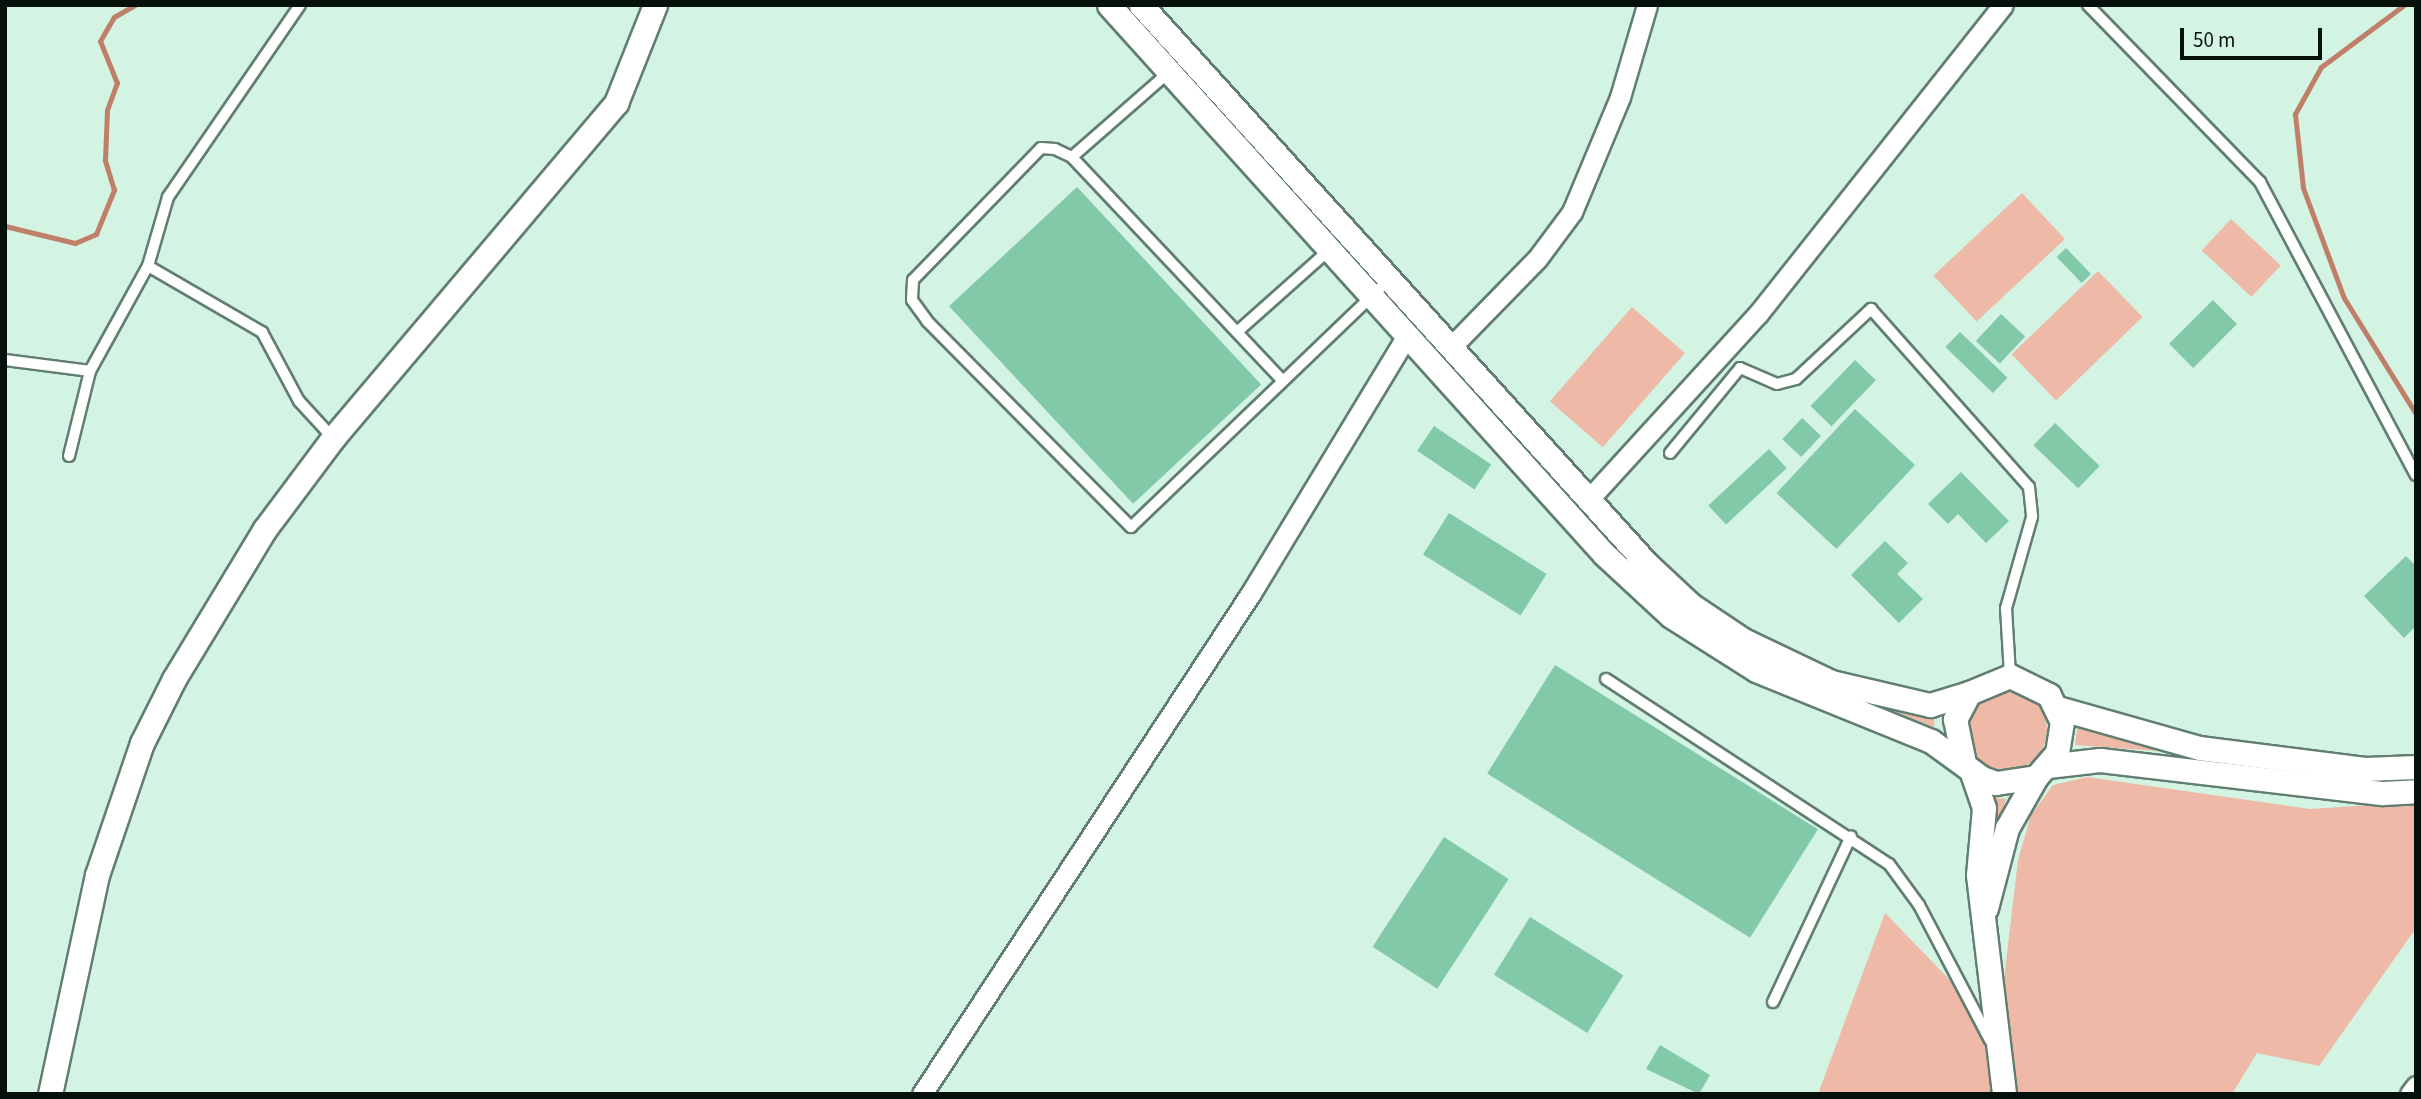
<!DOCTYPE html>
<style>
body{margin:0}
#map{position:relative;width:2421px;height:1099px;overflow:hidden;background:#d3f3e3;font-family:"Source Sans 3",sans-serif}
div>[style]{position:absolute}
.green>*{inset:0;background:#eeb9a6;transform-origin:0 0}
.round{border-radius:50%}
.stream>*{height:5px;margin:-2.5px;padding:0 2.5px;transform-origin:2.5px;border-radius:2.5px;background:#bf7f69}
.building>*{inset:0;background:#81c9a8;transform-origin:0 0}
.roads{filter:drop-shadow(2px 0 #627e70) drop-shadow(-2px 0 #627e70) drop-shadow(0 2px #627e70) drop-shadow(0 -2px #627e70)}
.service>*{height:10px;margin:-5px;padding:0 5px;transform-origin:5px;border-radius:5px;background:#fff}
.minor>*{height:19px;margin:-9.5px;padding:0 9.5px;transform-origin:9.5px;border-radius:9.5px;background:#fff}
.tertiary>*{height:23px;margin:-11.5px;padding:0 11.5px;transform-origin:11.5px;border-radius:11.5px;background:#fff}
span{translate:-50% -50%;white-space:nowrap;text-align:center;line-height:1.15;-webkit-text-stroke:6px #d3f3e3;paint-order:stroke}
.frame{position:absolute;inset:0;border:7px solid #07110c;pointer-events:none}
.scale{position:absolute;left:2180px;top:28px;width:142px;height:32px;box-sizing:border-box;border:4px solid #07110c;border-top:0;padding-left:9px;font-size:21px;line-height:24px;white-space:nowrap;color:#07110c;-webkit-text-stroke:5px #d3f3e3;paint-order:stroke}
</style>
<div id="map">
<div class="green">
<div style="left:2022px;top:193px;width:63px;height:121px;rotate:47deg"></div>
<div style="left:2231px;top:219px;width:68px;height:43px;rotate:43deg"></div>
<div style="left:2098px;top:271px;width:64px;height:120px;rotate:46deg"></div>
<div style="left:1632px;top:307px;width:70px;height:125px;rotate:41deg"></div>
<div class="round" style="left:1963px;top:687px;width:84px;height:84px"></div>
<div style="clip-path:polygon(1890px 709px,1935px 712px,1934px 727px,1899px 713px)"></div>
<div style="clip-path:polygon(2078px 723px,2116px 737px,2158px 751px,2075px 745px)"></div>
<div style="clip-path:polygon(2087px 777px,2310px 809px,2416px 802px,2416px 928px,2319px 1066px,2257px 1053px,2232px 1094px,1818px 1094px,1885px 913px,1998px 1030px,2018px 860px,2031px 815px,2053px 785px)"></div>
<div style="clip-path:polygon(1989px 797px,2006px 799px,1993px 844px)"></div>
</div>
<div class="stream">
<div style="left:2404px;top:5px;width:104px;rotate:143.2deg"></div>
<div style="left:2321px;top:67px;width:54px;rotate:119deg"></div>
<div style="left:2295px;top:114px;width:74px;rotate:83.8deg"></div>
<div style="left:2303px;top:188px;width:117px;rotate:69.6deg"></div>
<div style="left:2344px;top:298px;width:137px;rotate:58.2deg"></div>
<div style="left:5px;top:226px;width:72px;rotate:13.7deg"></div>
<div style="left:75px;top:243px;width:23px;rotate:-23deg"></div>
<div style="left:96px;top:234px;width:48px;rotate:-67.8deg"></div>
<div style="left:114px;top:190px;width:31px;rotate:-107deg"></div>
<div style="left:105px;top:160px;width:50px;rotate:-87.7deg"></div>
<div style="left:107px;top:110px;width:29px;rotate:-70deg"></div>
<div style="left:117px;top:83px;width:45px;rotate:-112deg"></div>
<div style="left:100px;top:41px;width:28px;rotate:-60deg"></div>
<div style="left:114px;top:17px;width:24px;rotate:-30deg"></div>
</div>
<div class="building">
<div style="left:1077px;top:187px;width:270px;height:175px;rotate:47deg"></div>
<div style="left:2066px;top:248px;width:36px;height:13px;rotate:46deg"></div>
<div style="left:2213px;top:300px;width:34px;height:62px;rotate:45deg"></div>
<div style="left:2001px;top:314px;width:33px;height:37px;rotate:43deg"></div>
<div style="left:1960px;top:332px;width:66px;height:21px;rotate:44deg"></div>
<div style="left:1855px;top:360px;width:29px;height:64px;rotate:44deg"></div>
<div style="left:1855px;top:409px;width:82px;height:115px;rotate:43deg"></div>
<div style="left:1802px;top:418px;width:26px;height:29px;rotate:43deg"></div>
<div style="left:2055px;top:423px;width:62px;height:31px;rotate:44deg"></div>
<div style="left:1434px;top:426px;width:69px;height:30px;rotate:34deg"></div>
<div style="left:1769px;top:449px;width:26px;height:83px;rotate:47deg"></div>
<div style="clip-path:polygon(1961px 472px,2009px 521px,1986px 543px,1958px 514px,1948px 524px,1928px 504px)"></div>
<div style="left:1449px;top:513px;width:115px;height:49px;rotate:32deg"></div>
<div style="clip-path:polygon(1885px 541px,1908px 563px,1897px 574px,1923px 599px,1899px 623px,1851px 575px)"></div>
<div style="clip-path:polygon(2406px 556px,2416px 566px,2416px 626px,2404px 638px,2364px 596px)"></div>
<div style="left:1555px;top:665px;width:310px;height:128px;rotate:32deg"></div>
<div style="left:1444px;top:837px;width:77px;height:131px;rotate:33deg"></div>
<div style="left:1530px;top:917px;width:110px;height:68px;rotate:32deg"></div>
<div style="clip-path:polygon(1660px 1045px,1710px 1075px,1699px 1094px,1646px 1069px)"></div>
</div>
<div class="roads">
<div class="service">
<div style="left:2088px;top:5px;width:247px;rotate:45.8deg"></div>
<div style="left:2260px;top:182px;width:332px;rotate:62deg"></div>
<div style="left:1072px;top:157px;width:129px;rotate:-41.2deg"></div>
<div style="left:148px;top:266px;width:132px;rotate:30.1deg"></div>
<div style="left:262px;top:332px;width:78px;rotate:61.8deg"></div>
<div style="left:299px;top:401px;width:50px;rotate:47.4deg"></div>
<div style="left:1237px;top:332px;width:123px;rotate:-41.7deg"></div>
<div style="left:5px;top:360px;width:86px;rotate:7.4deg"></div>
<div style="left:1281px;top:379px;width:305px;rotate:-133.3deg"></div>
<div style="left:1072px;top:157px;width:19px;rotate:-155deg"></div>
<div style="left:1055px;top:149px;width:14px;rotate:-176deg"></div>
<div style="left:1041px;top:148px;width:184px;rotate:134.1deg"></div>
<div style="left:913px;top:280px;width:20px;rotate:93deg"></div>
<div style="left:912px;top:300px;width:26px;rotate:54deg"></div>
<div style="left:927px;top:321px;width:290px;rotate:45.3deg"></div>
<div style="left:1131px;top:527px;width:357px;rotate:-43.8deg"></div>
<div style="left:1670px;top:453px;width:110px;rotate:-50.5deg"></div>
<div style="left:1740px;top:368px;width:40px;rotate:23.4deg"></div>
<div style="left:1777px;top:384px;width:20px;rotate:-15deg"></div>
<div style="left:1796px;top:379px;width:103px;rotate:-43deg"></div>
<div style="left:1871px;top:309px;width:238px;rotate:48.4deg"></div>
<div style="left:2029px;top:487px;width:30px;rotate:84deg"></div>
<div style="left:2032px;top:517px;width:95px;rotate:105.9deg"></div>
<div style="left:2006px;top:608px;width:68px;rotate:86.6deg"></div>
<div style="left:69px;top:456px;width:88px;rotate:-76.1deg"></div>
<div style="left:90px;top:371px;width:120px;rotate:-61.1deg"></div>
<div style="left:148px;top:266px;width:72px;rotate:-73.8deg"></div>
<div style="left:168px;top:197px;width:233px;rotate:-55.5deg"></div>
<div style="left:1606px;top:679px;width:338px;rotate:33.2deg"></div>
<div style="left:1889px;top:864px;width:51px;rotate:53.8deg"></div>
<div style="left:1919px;top:905px;width:153px;rotate:62.3deg"></div>
<div style="left:1773px;top:1002px;width:183px;rotate:-64.8deg"></div>
</div>
<div class="minor">
<div style="left:1450px;top:348px;width:124px;rotate:-45.7deg"></div>
<div style="left:1537px;top:259px;width:59px;rotate:-53.3deg"></div>
<div style="left:1572px;top:212px;width:125px;rotate:-67.3deg"></div>
<div style="left:1620px;top:97px;width:96px;rotate:-73.6deg"></div>
<div style="left:1588px;top:500px;width:252px;rotate:-47.6deg"></div>
<div style="left:1758px;top:314px;width:394px;rotate:-51.6deg"></div>
<div style="left:922px;top:1094px;width:599px;rotate:-56.71deg"></div>
<div style="left:1251px;top:593px;width:303px;rotate:-58.8deg"></div>
<div style="left:2410px;top:1094px;width:10px;rotate:-53deg"></div>
</div>
<div class="tertiary">
<div style="left:1109px;top:5px;width:739px;rotate:47.96deg"></div>
<div style="left:1604px;top:554px;width:91px;rotate:42.8deg"></div>
<div style="left:1671px;top:616px;width:101px;rotate:32.4deg"></div>
<div style="left:1756px;top:670px;width:189px;rotate:22.1deg"></div>
<div style="left:1931px;top:741px;width:63px;rotate:36deg"></div>
<div style="left:1982px;top:778px;width:15px;rotate:20deg"></div>
<div style="left:1996px;top:783px;width:40px;rotate:-8.5deg"></div>
<div style="left:2036px;top:777px;width:32px;rotate:-49deg"></div>
<div style="left:2057px;top:753px;width:31px;rotate:-81deg"></div>
<div style="left:2062px;top:722px;width:30px;rotate:-116deg"></div>
<div style="left:2049px;top:695px;width:43px;rotate:-154deg"></div>
<div style="left:2010px;top:676px;width:44px;rotate:157.5deg"></div>
<div style="left:1969px;top:693px;width:30px;rotate:118deg"></div>
<div style="left:1955px;top:719px;width:45px;rotate:78.4deg"></div>
<div style="left:1141px;top:5px;width:754px;rotate:47.85deg"></div>
<div style="left:1647px;top:564px;width:60px;rotate:43deg"></div>
<div style="left:1691px;top:605px;width:63px;rotate:33.9deg"></div>
<div style="left:1743px;top:640px;width:98px;rotate:25.5deg"></div>
<div style="left:1831px;top:682px;width:102px;rotate:13.1deg"></div>
<div style="left:1930px;top:705px;width:41px;rotate:-17.1deg"></div>
<div style="left:2058px;top:708px;width:147px;rotate:15.8deg"></div>
<div style="left:2199px;top:748px;width:167px;rotate:7.2deg"></div>
<div style="left:2365px;top:769px;width:51px;rotate:-2.2deg"></div>
<div style="left:2048px;top:766px;width:52px;rotate:-6.6deg"></div>
<div style="left:2100px;top:760px;width:285px;rotate:6.7deg"></div>
<div style="left:2383px;top:793px;width:33px;rotate:-3deg"></div>
<div style="left:1971px;top:770px;width:40px;rotate:71.1deg"></div>
<div style="left:1984px;top:808px;width:67px;rotate:95.1deg"></div>
<div style="left:1978px;top:875px;width:221px;rotate:83.2deg"></div>
<div style="left:1986px;top:908px;width:83px;rotate:-75.3deg"></div>
<div style="left:2007px;top:828px;width:59px;rotate:-60.4deg"></div>
<div style="left:50px;top:1094px;width:224px;rotate:-77.9deg"></div>
<div style="left:97px;top:875px;width:139px;rotate:-71.2deg"></div>
<div style="left:142px;top:743px;width:72px;rotate:-63.4deg"></div>
<div style="left:174px;top:679px;width:175px;rotate:-58.8deg"></div>
<div style="left:265px;top:529px;width:114px;rotate:-53.2deg"></div>
<div style="left:333px;top:438px;width:439px;rotate:-49.8deg"></div>
<div style="left:616px;top:103px;width:105px;rotate:-68.3deg"></div>
</div>
</div>
<div class="frame"></div>
<div class="scale">50 m</div>
</div>
